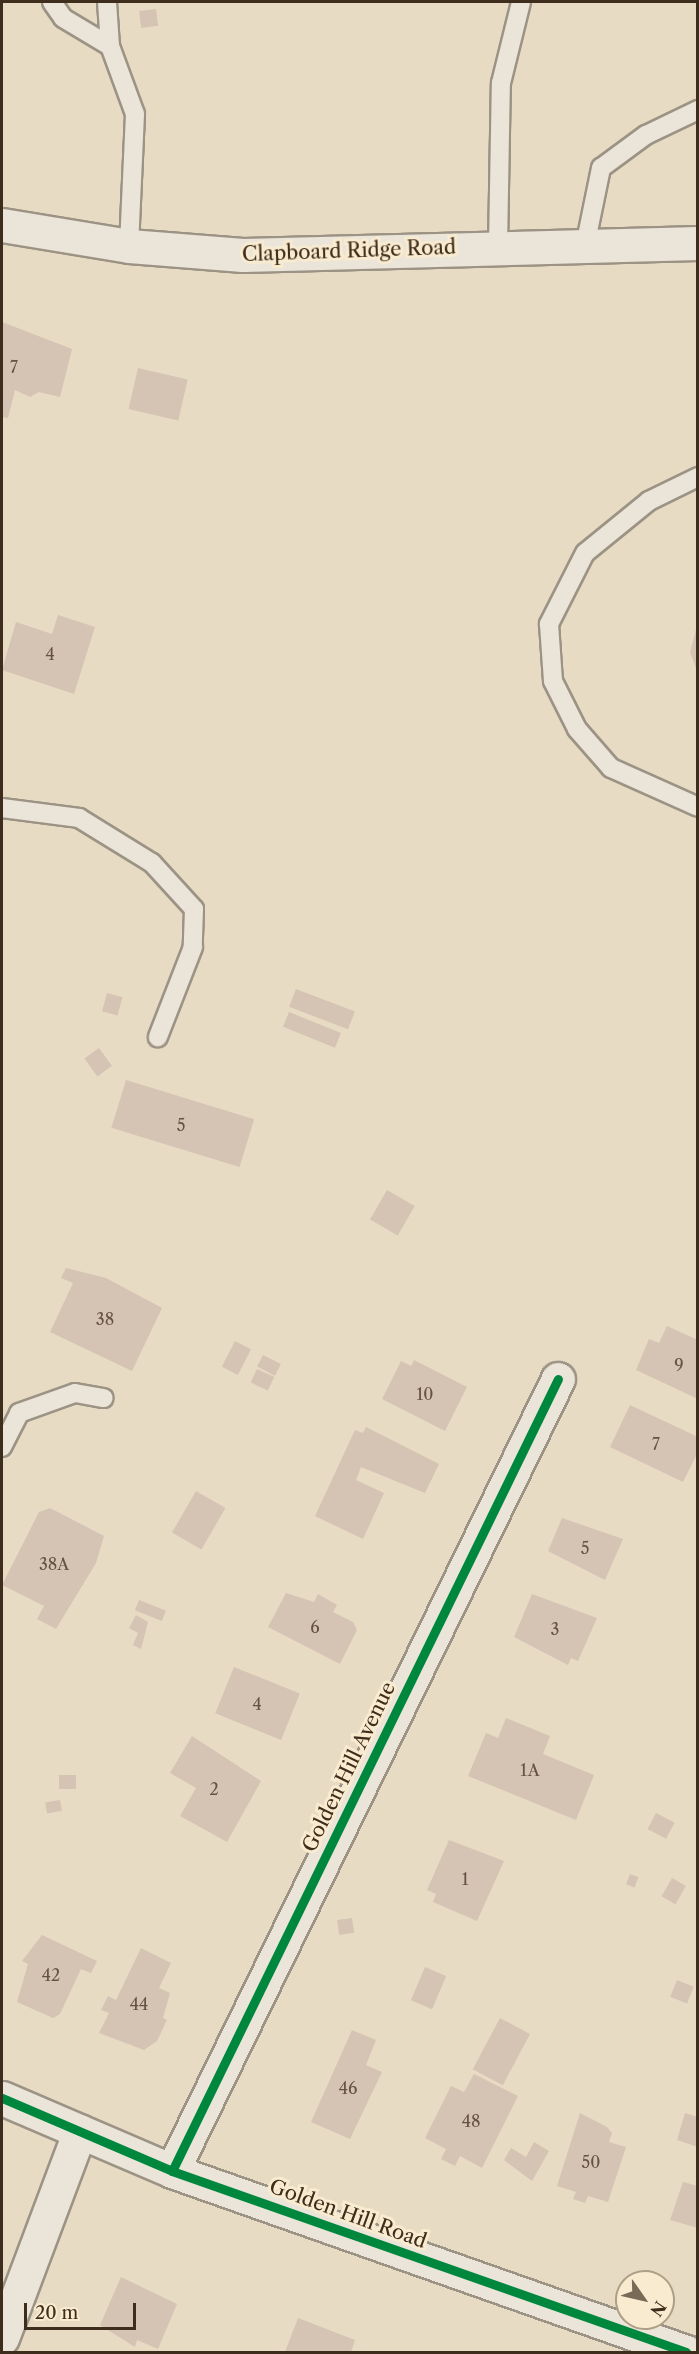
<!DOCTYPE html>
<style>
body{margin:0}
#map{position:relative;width:699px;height:2354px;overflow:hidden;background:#e7dbc4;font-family:"Libre Caslon Text",serif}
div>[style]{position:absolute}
.building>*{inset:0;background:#d5c3b4;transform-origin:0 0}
.roads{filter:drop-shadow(2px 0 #9c9384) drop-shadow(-2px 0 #9c9384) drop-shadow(0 2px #9c9384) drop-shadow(0 -2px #9c9384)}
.lane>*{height:18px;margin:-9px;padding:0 9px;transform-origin:9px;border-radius:9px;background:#eae4d9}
.street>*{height:33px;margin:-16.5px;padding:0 16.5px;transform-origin:16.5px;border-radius:16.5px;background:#eae4d9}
.secondary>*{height:33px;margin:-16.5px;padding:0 16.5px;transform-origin:16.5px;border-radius:16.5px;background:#eae4d9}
.cycleway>*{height:9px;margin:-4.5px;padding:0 4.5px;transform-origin:4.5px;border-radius:4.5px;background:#00873e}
span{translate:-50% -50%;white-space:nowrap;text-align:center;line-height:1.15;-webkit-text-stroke:6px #f9ebcf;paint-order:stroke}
.number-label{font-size:16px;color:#645242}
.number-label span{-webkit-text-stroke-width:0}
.street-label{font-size:20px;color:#3e2c1c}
.frame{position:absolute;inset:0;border:3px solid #3e2c1c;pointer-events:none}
.north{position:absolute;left:615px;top:2270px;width:60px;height:60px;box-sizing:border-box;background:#f9ebcf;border:2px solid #ae9f87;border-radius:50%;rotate:124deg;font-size:16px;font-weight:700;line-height:24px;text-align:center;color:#3e2c1c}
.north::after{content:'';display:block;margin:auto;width:21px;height:27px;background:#796957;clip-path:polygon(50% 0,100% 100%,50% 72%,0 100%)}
.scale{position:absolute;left:24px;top:2303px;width:112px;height:27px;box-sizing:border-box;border:3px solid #3e2c1c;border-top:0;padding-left:8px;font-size:18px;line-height:21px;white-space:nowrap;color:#3e2c1c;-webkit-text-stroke:4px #f9ebcf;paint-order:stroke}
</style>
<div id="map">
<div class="building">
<div style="left:156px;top:9px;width:17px;height:17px;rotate:83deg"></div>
<div style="clip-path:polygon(2px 322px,72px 349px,60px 397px,39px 392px,30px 397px,15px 390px,8px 418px,2px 417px)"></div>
<div style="left:138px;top:368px;width:51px;height:42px;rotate:13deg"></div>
<div style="clip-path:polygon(58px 615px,95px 627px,74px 694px,2px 670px,16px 622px,52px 634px)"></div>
<div style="clip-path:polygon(697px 626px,698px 626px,698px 674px,690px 652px)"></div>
<div style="left:296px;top:989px;width:63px;height:19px;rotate:21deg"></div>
<div style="left:107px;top:993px;width:16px;height:19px;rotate:15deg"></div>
<div style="left:289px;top:1012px;width:56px;height:16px;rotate:22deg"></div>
<div style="left:99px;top:1048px;width:22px;height:18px;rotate:54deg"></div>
<div style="left:126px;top:1080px;width:134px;height:50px;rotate:17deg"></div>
<div style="left:387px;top:1190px;width:32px;height:34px;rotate:30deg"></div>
<div style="clip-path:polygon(66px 1268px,106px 1278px,162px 1308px,132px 1371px,50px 1332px,73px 1283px,61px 1278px)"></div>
<div style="clip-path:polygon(667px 1326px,698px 1340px,698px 1399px,636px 1370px,649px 1339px,659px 1343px)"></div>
<div style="left:235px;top:1341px;width:18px;height:29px;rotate:27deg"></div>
<div style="left:263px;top:1355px;width:20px;height:13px;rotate:27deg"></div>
<div style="clip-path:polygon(414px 1360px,467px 1387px,445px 1431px,382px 1399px,401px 1361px,411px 1366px)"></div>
<div style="left:257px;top:1369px;width:19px;height:15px;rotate:25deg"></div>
<div style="clip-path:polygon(630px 1405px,698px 1437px,698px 1452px,683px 1482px,610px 1447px)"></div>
<div style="clip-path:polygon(366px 1427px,439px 1464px,425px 1493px,361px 1467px,356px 1480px,384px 1493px,363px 1539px,315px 1516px,355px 1430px,363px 1433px)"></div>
<div style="left:196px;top:1491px;width:34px;height:48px;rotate:30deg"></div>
<div style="clip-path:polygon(50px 1508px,104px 1536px,96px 1563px,56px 1629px,37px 1619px,44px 1606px,2px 1585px,39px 1512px)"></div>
<div style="clip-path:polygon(562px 1518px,623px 1539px,605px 1580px,548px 1551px)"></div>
<div style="clip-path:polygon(286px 1593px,314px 1602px,318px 1594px,337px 1605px,333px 1612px,353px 1622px,357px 1630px,340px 1664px,268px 1627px)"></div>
<div style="clip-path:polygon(532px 1594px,597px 1618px,578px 1661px,571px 1658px,568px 1665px,514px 1637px)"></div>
<div style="left:139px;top:1600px;width:29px;height:11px;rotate:22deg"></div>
<div style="clip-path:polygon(136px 1615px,148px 1622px,141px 1649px,133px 1645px,138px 1633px,129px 1628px)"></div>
<div style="left:234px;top:1667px;width:71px;height:50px;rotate:22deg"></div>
<div style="clip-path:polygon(506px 1718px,550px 1736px,543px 1754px,594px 1775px,576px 1820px,468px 1776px,486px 1733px,498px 1738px)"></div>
<div style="clip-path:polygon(192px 1736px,261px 1781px,227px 1842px,180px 1816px,196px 1788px,170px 1773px)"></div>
<div style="left:59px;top:1775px;width:17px;height:14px"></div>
<div style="left:60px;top:1800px;width:11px;height:15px;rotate:80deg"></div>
<div style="left:656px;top:1813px;width:21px;height:18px;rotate:28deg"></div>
<div style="clip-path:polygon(449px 1840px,504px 1861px,477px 1921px,433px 1902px,436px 1894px,427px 1890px)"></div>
<div style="left:630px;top:1874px;width:9px;height:11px;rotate:21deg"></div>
<div style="left:672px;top:1878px;width:16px;height:21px;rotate:30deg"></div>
<div style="left:352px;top:1918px;width:15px;height:15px;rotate:82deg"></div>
<div style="clip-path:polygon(42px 1935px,97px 1961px,91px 1973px,81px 1969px,60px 2014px,53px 2018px,17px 2002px,28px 1964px,22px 1961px)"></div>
<div style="clip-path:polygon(141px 1948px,171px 1963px,159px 1988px,170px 1993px,163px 2018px,167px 2020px,157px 2041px,144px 2050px,99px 2033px,109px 2013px,101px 2010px,108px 1996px,116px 2000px)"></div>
<div style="left:425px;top:1967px;width:23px;height:36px;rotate:23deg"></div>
<div style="left:677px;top:1980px;width:18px;height:18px;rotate:22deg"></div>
<div style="left:500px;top:2018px;width:34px;height:58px;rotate:28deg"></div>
<div style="clip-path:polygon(352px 2030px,376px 2040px,366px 2065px,382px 2072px,350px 2139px,311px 2122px)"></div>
<div style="clip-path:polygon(474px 2074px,518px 2096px,482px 2168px,460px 2156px,455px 2166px,441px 2159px,446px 2149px,425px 2138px,451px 2086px,464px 2092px)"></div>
<div style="clip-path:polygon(580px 2113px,607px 2127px,612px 2133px,609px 2142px,626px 2147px,608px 2202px,588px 2196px,585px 2203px,573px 2199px,576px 2192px,557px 2186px)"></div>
<div style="clip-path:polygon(685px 2113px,698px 2117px,698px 2147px,677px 2140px)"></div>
<div style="clip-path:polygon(534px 2142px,549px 2151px,532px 2181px,504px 2160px,511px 2148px,526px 2157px)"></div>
<div style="clip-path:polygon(683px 2182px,698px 2186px,698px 2228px,670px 2220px)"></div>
<div style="clip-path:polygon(121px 2277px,177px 2304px,158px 2349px,137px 2340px,135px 2347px,100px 2325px)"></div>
<div style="clip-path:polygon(298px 2318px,355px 2340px,351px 2352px,285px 2352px)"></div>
</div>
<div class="roads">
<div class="lane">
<div style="left:52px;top:2px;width:19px;rotate:55deg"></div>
<div style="left:63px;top:18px;width:55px;rotate:30.8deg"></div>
<div style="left:107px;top:2px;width:44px;rotate:86.1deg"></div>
<div style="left:110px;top:46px;width:72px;rotate:69.8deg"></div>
<div style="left:135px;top:114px;width:132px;rotate:92.6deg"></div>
<div style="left:585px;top:246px;width:80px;rotate:-78.4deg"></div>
<div style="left:601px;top:168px;width:56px;rotate:-36.3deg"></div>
<div style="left:646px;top:135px;width:58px;rotate:-25.7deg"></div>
<div style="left:498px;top:247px;width:164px;rotate:-89deg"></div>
<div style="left:501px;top:83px;width:83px;rotate:-76.1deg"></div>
<div style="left:698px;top:477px;width:55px;rotate:153.9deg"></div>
<div style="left:649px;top:501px;width:82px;rotate:140.9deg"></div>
<div style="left:585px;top:553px;width:80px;rotate:116.9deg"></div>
<div style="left:549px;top:624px;width:57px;rotate:86deg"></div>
<div style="left:553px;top:681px;width:54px;rotate:63.4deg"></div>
<div style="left:577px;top:729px;width:52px;rotate:48.9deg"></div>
<div style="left:611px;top:768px;width:95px;rotate:24.1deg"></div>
<div style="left:2px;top:808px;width:78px;rotate:7.4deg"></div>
<div style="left:79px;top:818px;width:86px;rotate:31.7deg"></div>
<div style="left:152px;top:863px;width:62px;rotate:47.6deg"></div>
<div style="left:194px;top:909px;width:38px;rotate:92deg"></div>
<div style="left:193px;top:947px;width:97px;rotate:111.3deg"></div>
<div style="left:2px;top:1447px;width:38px;rotate:-63deg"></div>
<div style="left:19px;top:1413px;width:59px;rotate:-19.7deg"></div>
<div style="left:75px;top:1393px;width:29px;rotate:10deg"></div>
</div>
<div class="street">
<div style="left:172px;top:2171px;width:881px;rotate:-64.02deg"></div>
<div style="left:2px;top:2338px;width:221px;rotate:-69.4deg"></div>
</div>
<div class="secondary">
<div style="left:2px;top:225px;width:129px;rotate:9.4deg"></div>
<div style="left:129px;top:246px;width:114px;rotate:4.5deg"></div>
<div style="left:243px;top:255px;width:455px;rotate:-1.5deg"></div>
<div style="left:2px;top:2098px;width:185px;rotate:23.2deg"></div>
<div style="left:172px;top:2171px;width:545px;rotate:19.4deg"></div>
</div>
</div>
<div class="cycleway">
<div style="left:2px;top:2098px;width:185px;rotate:23.2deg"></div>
<div style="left:172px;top:2171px;width:545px;rotate:19.4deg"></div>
<div style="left:172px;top:2171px;width:881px;rotate:-64.02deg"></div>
</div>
<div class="number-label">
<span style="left:14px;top:367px">7</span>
<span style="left:50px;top:654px">4</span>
<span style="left:181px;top:1125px">5</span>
<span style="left:105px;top:1319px">38</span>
<span style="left:679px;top:1365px">9</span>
<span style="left:425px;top:1394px">10</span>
<span style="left:656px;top:1444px">7</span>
<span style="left:585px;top:1548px">5</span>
<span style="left:54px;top:1564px">38A</span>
<span style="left:315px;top:1627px">6</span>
<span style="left:555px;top:1629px">3</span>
<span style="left:257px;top:1704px">4</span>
<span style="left:530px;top:1770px">1A</span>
<span style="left:214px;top:1789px">2</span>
<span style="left:465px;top:1879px">1</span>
<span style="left:51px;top:1975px">42</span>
<span style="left:139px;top:2004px">44</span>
<span style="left:348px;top:2088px">46</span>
<span style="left:471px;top:2121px">48</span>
<span style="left:591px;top:2162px">50</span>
</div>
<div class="street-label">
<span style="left:349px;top:251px;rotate:-2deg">Clapboard Ridge Road</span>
<span style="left:349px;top:1767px;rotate:-64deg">Golden Hill Avenue</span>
<span style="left:348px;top:2214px;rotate:20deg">Golden Hill Road</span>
</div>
<div class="frame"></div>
<div class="north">N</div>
<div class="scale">20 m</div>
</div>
